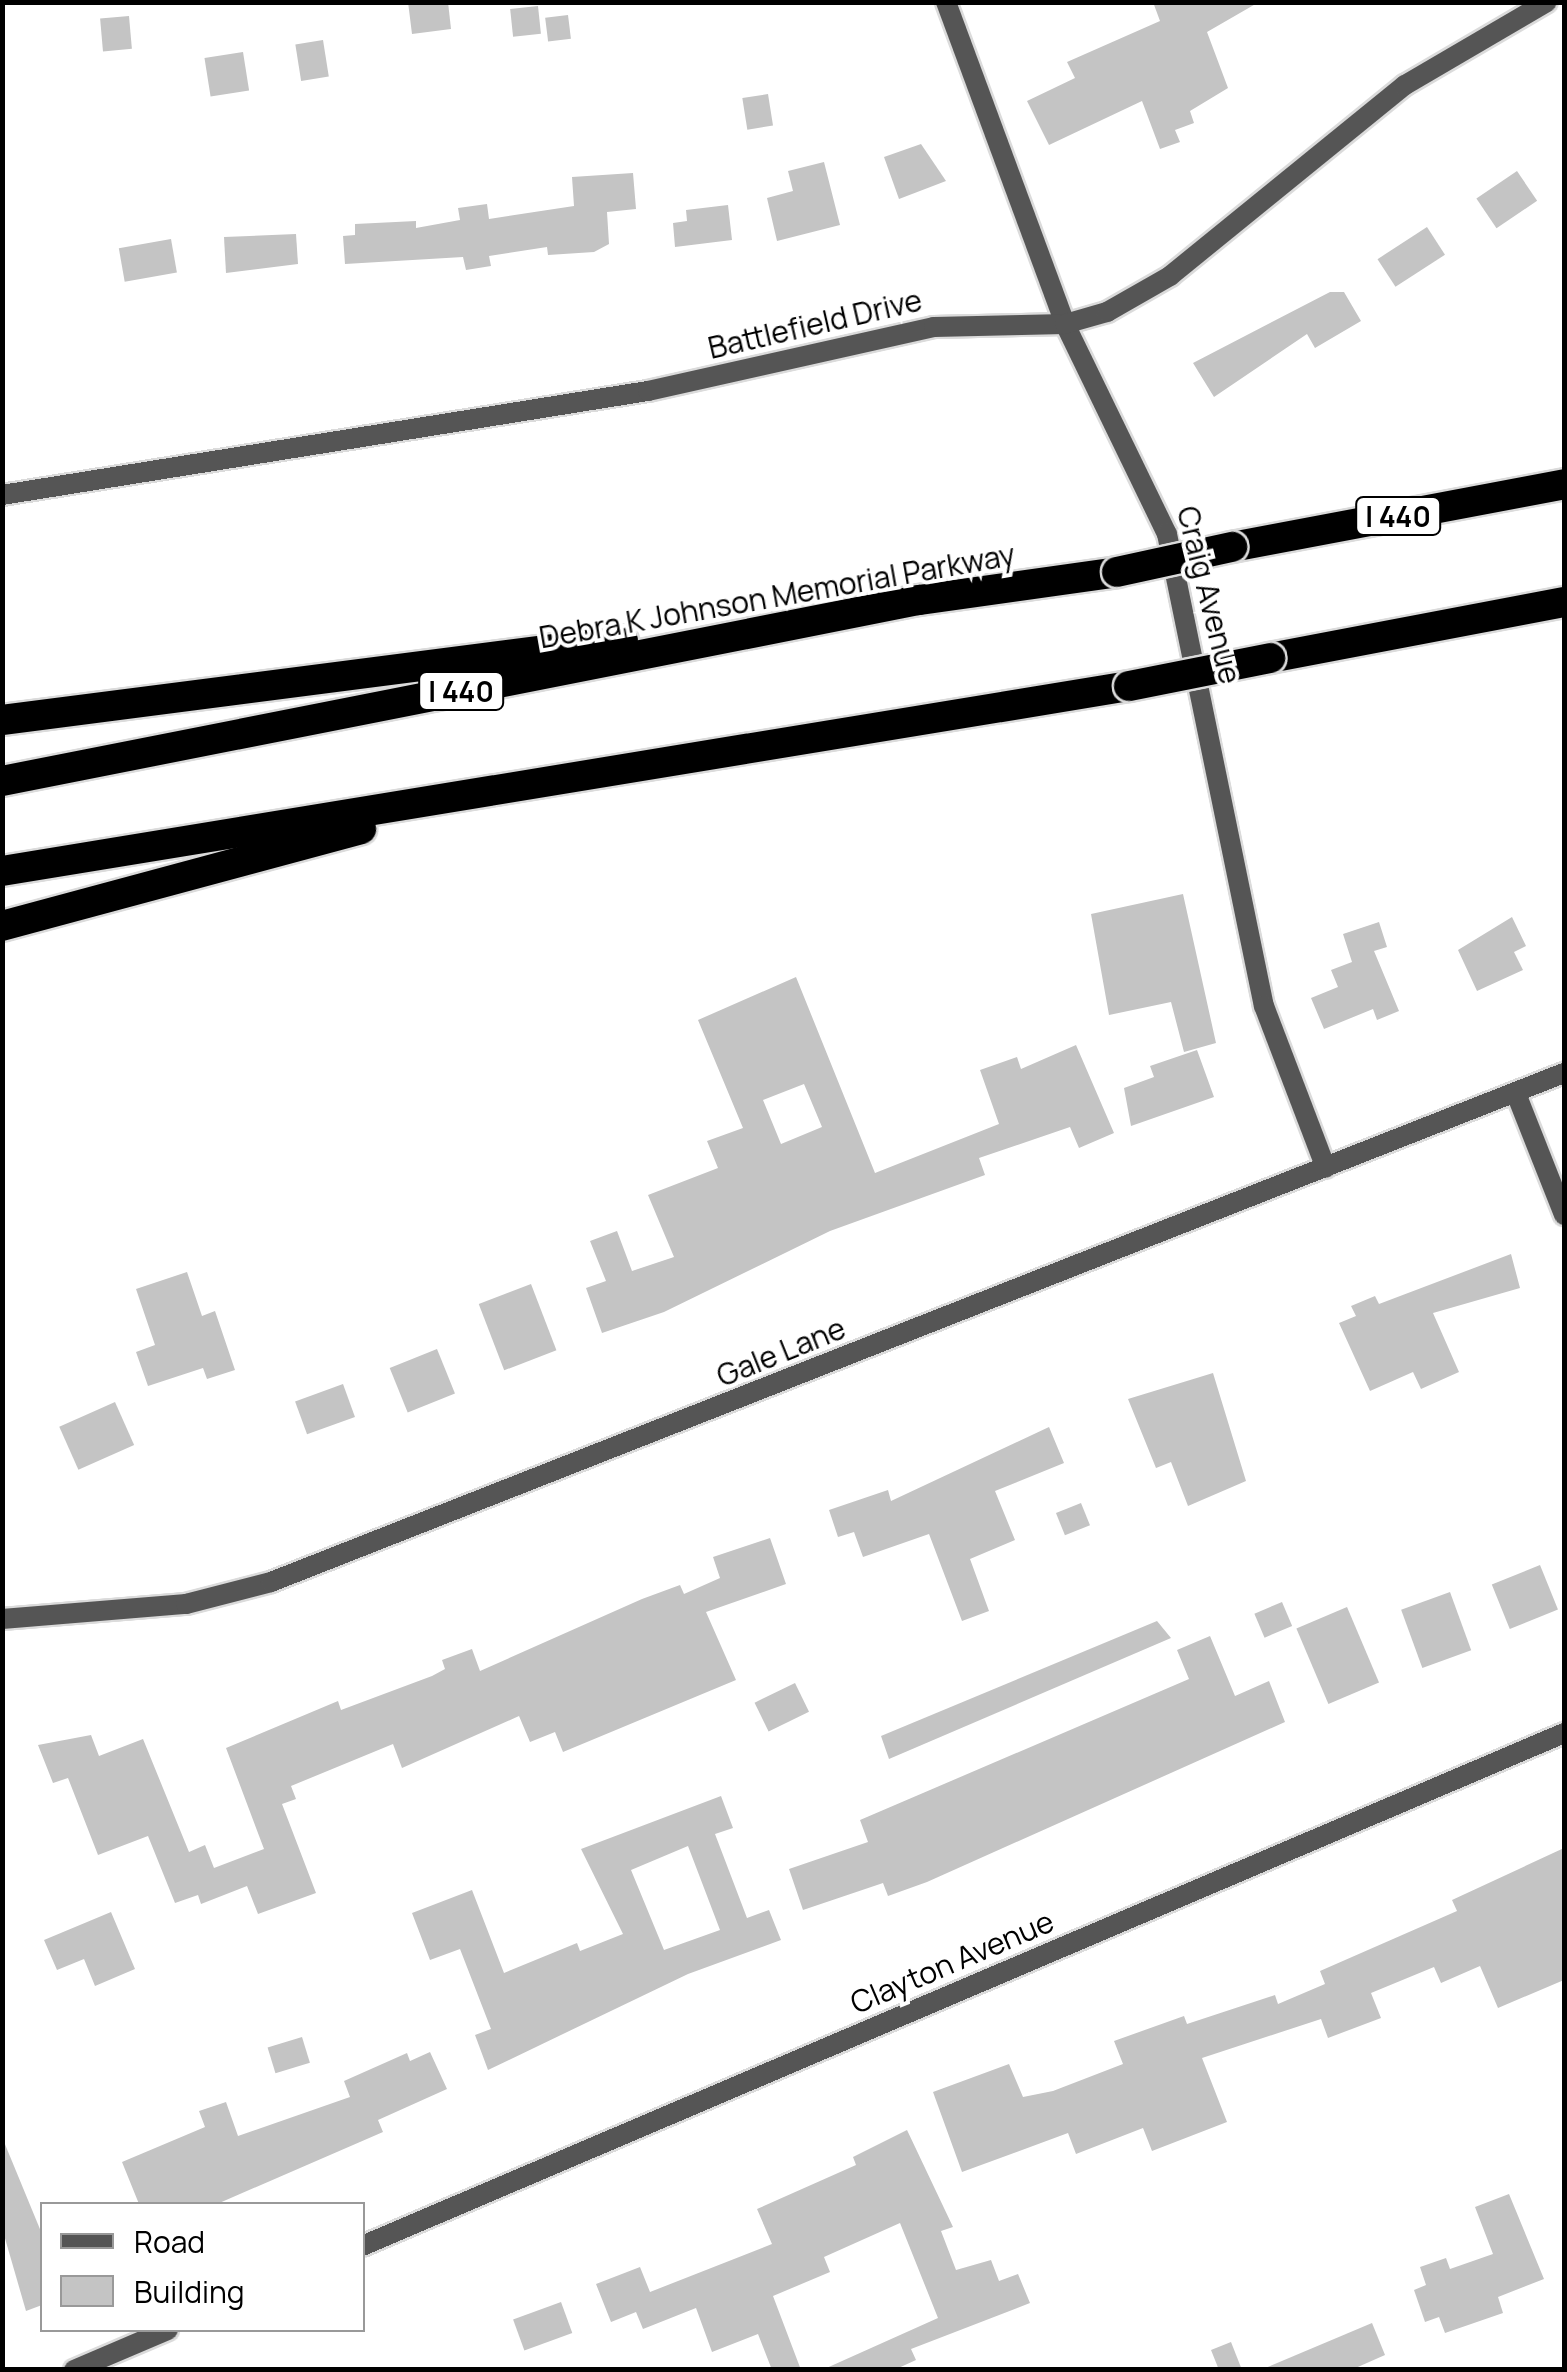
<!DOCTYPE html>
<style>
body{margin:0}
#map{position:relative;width:1567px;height:2372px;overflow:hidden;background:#fff;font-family:Manrope,sans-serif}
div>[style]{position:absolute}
.building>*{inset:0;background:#c4c4c4;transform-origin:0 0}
.roads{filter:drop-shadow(2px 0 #dbdbdb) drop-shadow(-2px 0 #dbdbdb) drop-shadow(0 2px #dbdbdb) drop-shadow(0 -2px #dbdbdb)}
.minor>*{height:20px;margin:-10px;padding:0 10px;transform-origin:10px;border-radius:10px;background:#555}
.tertiary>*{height:20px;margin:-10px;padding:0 10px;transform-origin:10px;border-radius:10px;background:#555}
.motorway>*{height:30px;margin:-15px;padding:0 15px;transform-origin:15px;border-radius:15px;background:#000}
.bridges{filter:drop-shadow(2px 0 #dbdbdb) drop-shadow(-2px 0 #dbdbdb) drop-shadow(0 2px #dbdbdb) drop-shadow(0 -2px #dbdbdb)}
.motorway-bridge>*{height:30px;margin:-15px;padding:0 15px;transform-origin:15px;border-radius:15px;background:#000}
span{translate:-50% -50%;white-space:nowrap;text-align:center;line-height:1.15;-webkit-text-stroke:8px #fff;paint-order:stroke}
.shield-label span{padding:2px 8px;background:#fff;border:2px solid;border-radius:8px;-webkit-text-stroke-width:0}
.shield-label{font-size:28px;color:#000;font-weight:700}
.street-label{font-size:30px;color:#000}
.frame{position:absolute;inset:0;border:5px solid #000;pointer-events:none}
.legend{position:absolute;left:40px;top:2202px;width:325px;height:130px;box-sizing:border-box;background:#fff;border:2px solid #999;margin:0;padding:12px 18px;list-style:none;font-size:30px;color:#000}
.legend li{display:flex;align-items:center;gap:20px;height:50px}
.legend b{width:50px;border:2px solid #999}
</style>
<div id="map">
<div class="building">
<div style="clip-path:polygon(408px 2px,448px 2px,451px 29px,412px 34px)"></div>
<div style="clip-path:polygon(1153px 2px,1259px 2px,1207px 32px,1228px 88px,1190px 111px,1194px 123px,1175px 130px,1180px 142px,1160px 149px,1142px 101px,1049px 145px,1027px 101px,1075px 78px,1067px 62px,1160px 21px)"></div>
<div style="left:538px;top:6px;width:28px;height:28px;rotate:84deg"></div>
<div style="left:568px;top:15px;width:24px;height:23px;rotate:83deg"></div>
<div style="left:129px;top:16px;width:33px;height:29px;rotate:85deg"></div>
<div style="left:323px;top:40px;width:37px;height:28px;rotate:81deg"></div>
<div style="left:243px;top:52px;width:39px;height:39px;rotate:81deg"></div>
<div style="left:768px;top:94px;width:32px;height:26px;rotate:81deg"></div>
<div style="clip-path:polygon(921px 144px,946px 181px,899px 199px,884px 157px)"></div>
<div style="clip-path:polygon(824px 162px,840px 225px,777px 241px,767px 198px,793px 191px,788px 171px)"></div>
<div style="left:1517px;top:171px;width:36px;height:49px;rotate:56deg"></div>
<div style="clip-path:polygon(633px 173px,636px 209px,607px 212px,609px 244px,594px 252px,548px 255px,547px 247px,489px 256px,491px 266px,466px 270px,463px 257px,345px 264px,343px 236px,355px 235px,355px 224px,416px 221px,416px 228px,460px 220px,458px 208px,487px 204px,489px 219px,574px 206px,572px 177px)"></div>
<div style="clip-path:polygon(728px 205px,732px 240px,675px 247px,673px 223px,687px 221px,686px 210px)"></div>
<div style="left:1427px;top:227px;width:33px;height:59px;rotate:57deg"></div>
<div style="clip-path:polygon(296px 234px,298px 264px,226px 273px,224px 237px)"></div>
<div style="left:171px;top:239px;width:34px;height:53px;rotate:80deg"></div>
<div style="clip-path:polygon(1330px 292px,1344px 292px,1361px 321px,1315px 348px,1307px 334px,1214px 397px,1193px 363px)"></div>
<div style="clip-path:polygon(1183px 894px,1216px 1043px,1184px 1052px,1171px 1002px,1109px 1015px,1091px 914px)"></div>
<div style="clip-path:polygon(1512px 917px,1526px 946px,1514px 952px,1523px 970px,1477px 991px,1458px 950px)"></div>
<div style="clip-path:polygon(1379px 922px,1387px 947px,1374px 951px,1399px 1011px,1377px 1020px,1373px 1009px,1324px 1029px,1311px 998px,1338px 987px,1331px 970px,1352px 962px,1343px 934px)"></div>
<div style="clip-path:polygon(evenodd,796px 977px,875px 1173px,999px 1124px,980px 1070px,1017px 1057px,1021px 1069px,1076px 1045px,1114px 1133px,1079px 1148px,1070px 1127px,979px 1158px,985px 1175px,830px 1231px,664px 1312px,602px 1333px,586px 1288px,606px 1281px,590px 1241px,617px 1231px,632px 1271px,674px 1257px,648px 1195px,718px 1168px,707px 1141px,743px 1128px,698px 1020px,796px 977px,804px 1084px,822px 1127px,781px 1144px,763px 1100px,804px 1084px)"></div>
<div style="clip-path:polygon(1197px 1050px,1214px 1097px,1131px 1126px,1124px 1088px,1154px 1077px,1150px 1066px)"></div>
<div style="clip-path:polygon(1511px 1254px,1520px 1288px,1433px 1313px,1459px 1372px,1421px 1389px,1413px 1372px,1370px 1391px,1339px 1323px,1356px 1316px,1351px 1306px,1375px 1296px,1379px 1304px)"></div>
<div style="clip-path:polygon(187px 1272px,202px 1316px,215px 1311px,235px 1370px,207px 1379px,203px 1368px,148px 1386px,136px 1352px,155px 1345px,136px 1289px)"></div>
<div style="left:531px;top:1284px;width:71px;height:56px;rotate:69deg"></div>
<div style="left:437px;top:1349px;width:48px;height:51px;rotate:68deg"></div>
<div style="clip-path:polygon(1213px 1373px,1246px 1481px,1188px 1506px,1171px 1462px,1156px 1468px,1128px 1399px)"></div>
<div style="left:343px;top:1384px;width:35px;height:51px;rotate:70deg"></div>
<div style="left:115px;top:1402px;width:47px;height:61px;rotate:66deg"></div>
<div style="clip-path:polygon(1049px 1427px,1064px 1463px,995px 1491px,1015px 1540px,970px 1559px,989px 1611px,962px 1621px,929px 1534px,863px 1557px,854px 1532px,838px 1537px,829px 1510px,888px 1490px,891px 1501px)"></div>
<div style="left:1081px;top:1503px;width:24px;height:27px;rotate:68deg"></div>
<div style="clip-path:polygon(770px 1538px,786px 1584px,706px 1612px,736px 1680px,563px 1752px,555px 1732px,530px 1742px,519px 1716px,402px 1768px,393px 1744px,291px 1786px,296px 1799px,282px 1804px,316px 1893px,258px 1914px,247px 1886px,201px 1904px,198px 1895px,175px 1903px,148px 1836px,98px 1855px,68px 1778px,53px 1783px,38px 1745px,91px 1735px,99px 1756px,143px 1739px,189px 1852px,205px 1845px,214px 1868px,264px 1849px,226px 1748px,338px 1701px,341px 1710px,432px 1676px,445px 1669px,442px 1660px,472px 1649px,480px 1671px,642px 1599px,680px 1585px,684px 1594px,720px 1578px,713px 1557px)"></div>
<div style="left:1540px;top:1565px;width:48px;height:52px;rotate:68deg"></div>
<div style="left:1450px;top:1592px;width:62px;height:52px;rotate:70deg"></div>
<div style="left:1282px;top:1602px;width:26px;height:30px;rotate:67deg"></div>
<div style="left:1347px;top:1607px;width:82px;height:55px;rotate:67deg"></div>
<div style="clip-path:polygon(1157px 1621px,1171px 1638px,889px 1759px,881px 1736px)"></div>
<div style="clip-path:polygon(1210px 1636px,1235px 1696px,1269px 1681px,1285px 1722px,927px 1882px,888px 1896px,883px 1883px,803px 1910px,789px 1869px,868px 1842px,860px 1820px,1189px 1679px,1177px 1650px)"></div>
<div style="left:795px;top:1683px;width:32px;height:45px;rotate:64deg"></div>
<div style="clip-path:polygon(evenodd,721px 1796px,733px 1828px,715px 1834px,747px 1918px,769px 1910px,781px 1940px,688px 1974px,488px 2070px,475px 2035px,491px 2029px,460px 1949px,430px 1960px,412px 1913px,472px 1890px,504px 1973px,577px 1943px,580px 1951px,623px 1934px,581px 1849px,721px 1796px,688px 1846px,720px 1930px,664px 1950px,631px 1870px,688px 1846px)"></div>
<div style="clip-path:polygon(1564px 1848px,1564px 1980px,1498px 2008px,1480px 1966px,1441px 1983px,1434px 1967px,1371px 1993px,1381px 2018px,1328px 2038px,1321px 2019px,1202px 2058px,1227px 2122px,1152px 2151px,1143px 2128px,1076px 2154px,1068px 2133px,962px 2172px,933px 2092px,1009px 2064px,1023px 2097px,1053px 2091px,1123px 2064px,1114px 2041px,1184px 2016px,1187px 2024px,1275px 1995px,1278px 2004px,1325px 1984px,1320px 1971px,1457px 1911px,1452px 1900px)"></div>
<div style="clip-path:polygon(111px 1912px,135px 1969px,95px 1986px,84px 1959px,57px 1970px,44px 1940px)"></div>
<div style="left:302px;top:2037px;width:27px;height:36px;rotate:73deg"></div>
<div style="clip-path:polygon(430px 2052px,447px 2089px,378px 2120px,383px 2132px,217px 2204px,139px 2204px,122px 2162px,205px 2127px,199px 2111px,226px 2102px,238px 2136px,350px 2097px,344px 2081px,407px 2053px,410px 2061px)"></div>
<div style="clip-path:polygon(907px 2130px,953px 2227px,941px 2231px,956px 2270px,991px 2260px,999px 2281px,1018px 2274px,1030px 2303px,911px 2349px,916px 2360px,894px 2370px,822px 2370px,938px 2318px,900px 2223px,824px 2257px,830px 2272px,773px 2296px,801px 2370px,772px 2370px,758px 2334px,712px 2352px,696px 2308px,643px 2329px,636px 2312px,611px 2322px,596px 2284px,640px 2267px,650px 2292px,772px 2244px,757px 2209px,856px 2165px,853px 2157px)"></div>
<div style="clip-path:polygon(2px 2137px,42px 2234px,42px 2305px,26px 2311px,2px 2228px)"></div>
<div style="clip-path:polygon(1509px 2194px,1544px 2279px,1498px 2297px,1503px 2313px,1445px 2333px,1439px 2317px,1425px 2322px,1414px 2290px,1426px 2285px,1420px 2267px,1446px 2258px,1450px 2269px,1493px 2254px,1475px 2207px)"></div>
<div style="left:561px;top:2302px;width:33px;height:51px;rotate:70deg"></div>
<div style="clip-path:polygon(1372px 2323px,1385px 2355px,1351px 2370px,1263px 2369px)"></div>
<div style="clip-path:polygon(1231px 2342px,1242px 2370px,1219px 2370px,1211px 2350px)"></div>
</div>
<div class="roads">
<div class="minor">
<div style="left:946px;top:2px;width:343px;rotate:69.7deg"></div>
<div style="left:1065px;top:324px;width:233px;rotate:64.1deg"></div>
<div style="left:1167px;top:534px;width:482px;rotate:78.4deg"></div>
<div style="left:1264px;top:1006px;width:173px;rotate:69.1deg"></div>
<div style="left:2px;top:495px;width:654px;rotate:-9.15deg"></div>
<div style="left:648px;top:391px;width:293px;rotate:-12.6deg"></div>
<div style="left:934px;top:327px;width:131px;rotate:-1.3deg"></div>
<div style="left:1065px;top:324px;width:44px;rotate:-15.9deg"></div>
<div style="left:1107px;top:312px;width:73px;rotate:-29.7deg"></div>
<div style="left:1170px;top:276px;width:303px;rotate:-39.1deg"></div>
<div style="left:1405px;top:85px;width:164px;rotate:-30.3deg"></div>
<div style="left:1517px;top:1096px;width:128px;rotate:68.4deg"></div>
<div style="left:362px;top:2246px;width:1307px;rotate:-23.11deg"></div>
<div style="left:74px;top:2370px;width:102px;rotate:-23.1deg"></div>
</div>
<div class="tertiary">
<div style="left:2px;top:1619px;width:185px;rotate:-4.7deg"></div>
<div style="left:186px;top:1604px;width:88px;rotate:-14.5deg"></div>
<div style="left:271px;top:1582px;width:1390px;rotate:-21.49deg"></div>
</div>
<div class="motorway">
<div style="left:1232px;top:547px;width:338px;rotate:-10.7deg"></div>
<div style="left:1270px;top:658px;width:299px;rotate:-10.8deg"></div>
<div style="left:2px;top:720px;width:626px;rotate:-7.34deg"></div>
<div style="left:2px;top:781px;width:935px;rotate:-11.17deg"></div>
<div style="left:919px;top:600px;width:200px;rotate:-8deg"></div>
<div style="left:2px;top:871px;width:1142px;rotate:-9.32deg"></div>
<div style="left:2px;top:926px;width:372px;rotate:-15.1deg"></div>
</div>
</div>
<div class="bridges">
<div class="motorway-bridge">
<div style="left:1117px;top:572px;width:118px;rotate:-12.3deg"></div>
<div style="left:1129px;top:686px;width:144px;rotate:-11.2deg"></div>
</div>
</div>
<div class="shield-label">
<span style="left:1398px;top:516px">I 440</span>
<span style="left:461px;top:691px">I 440</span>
</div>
<div class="street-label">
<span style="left:815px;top:324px;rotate:-13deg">Battlefield Drive</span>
<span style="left:1209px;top:595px;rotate:76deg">Craig Avenue</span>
<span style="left:777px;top:596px;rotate:-10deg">Debra K Johnson Memorial Parkway</span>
<span style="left:781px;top:1352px;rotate:-22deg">Gale Lane</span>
<span style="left:952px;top:1962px;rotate:-23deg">Clayton Avenue</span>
</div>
<div class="frame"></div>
<ul class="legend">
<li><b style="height:12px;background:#555"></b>Road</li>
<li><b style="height:28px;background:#c4c4c4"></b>Building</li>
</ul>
</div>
